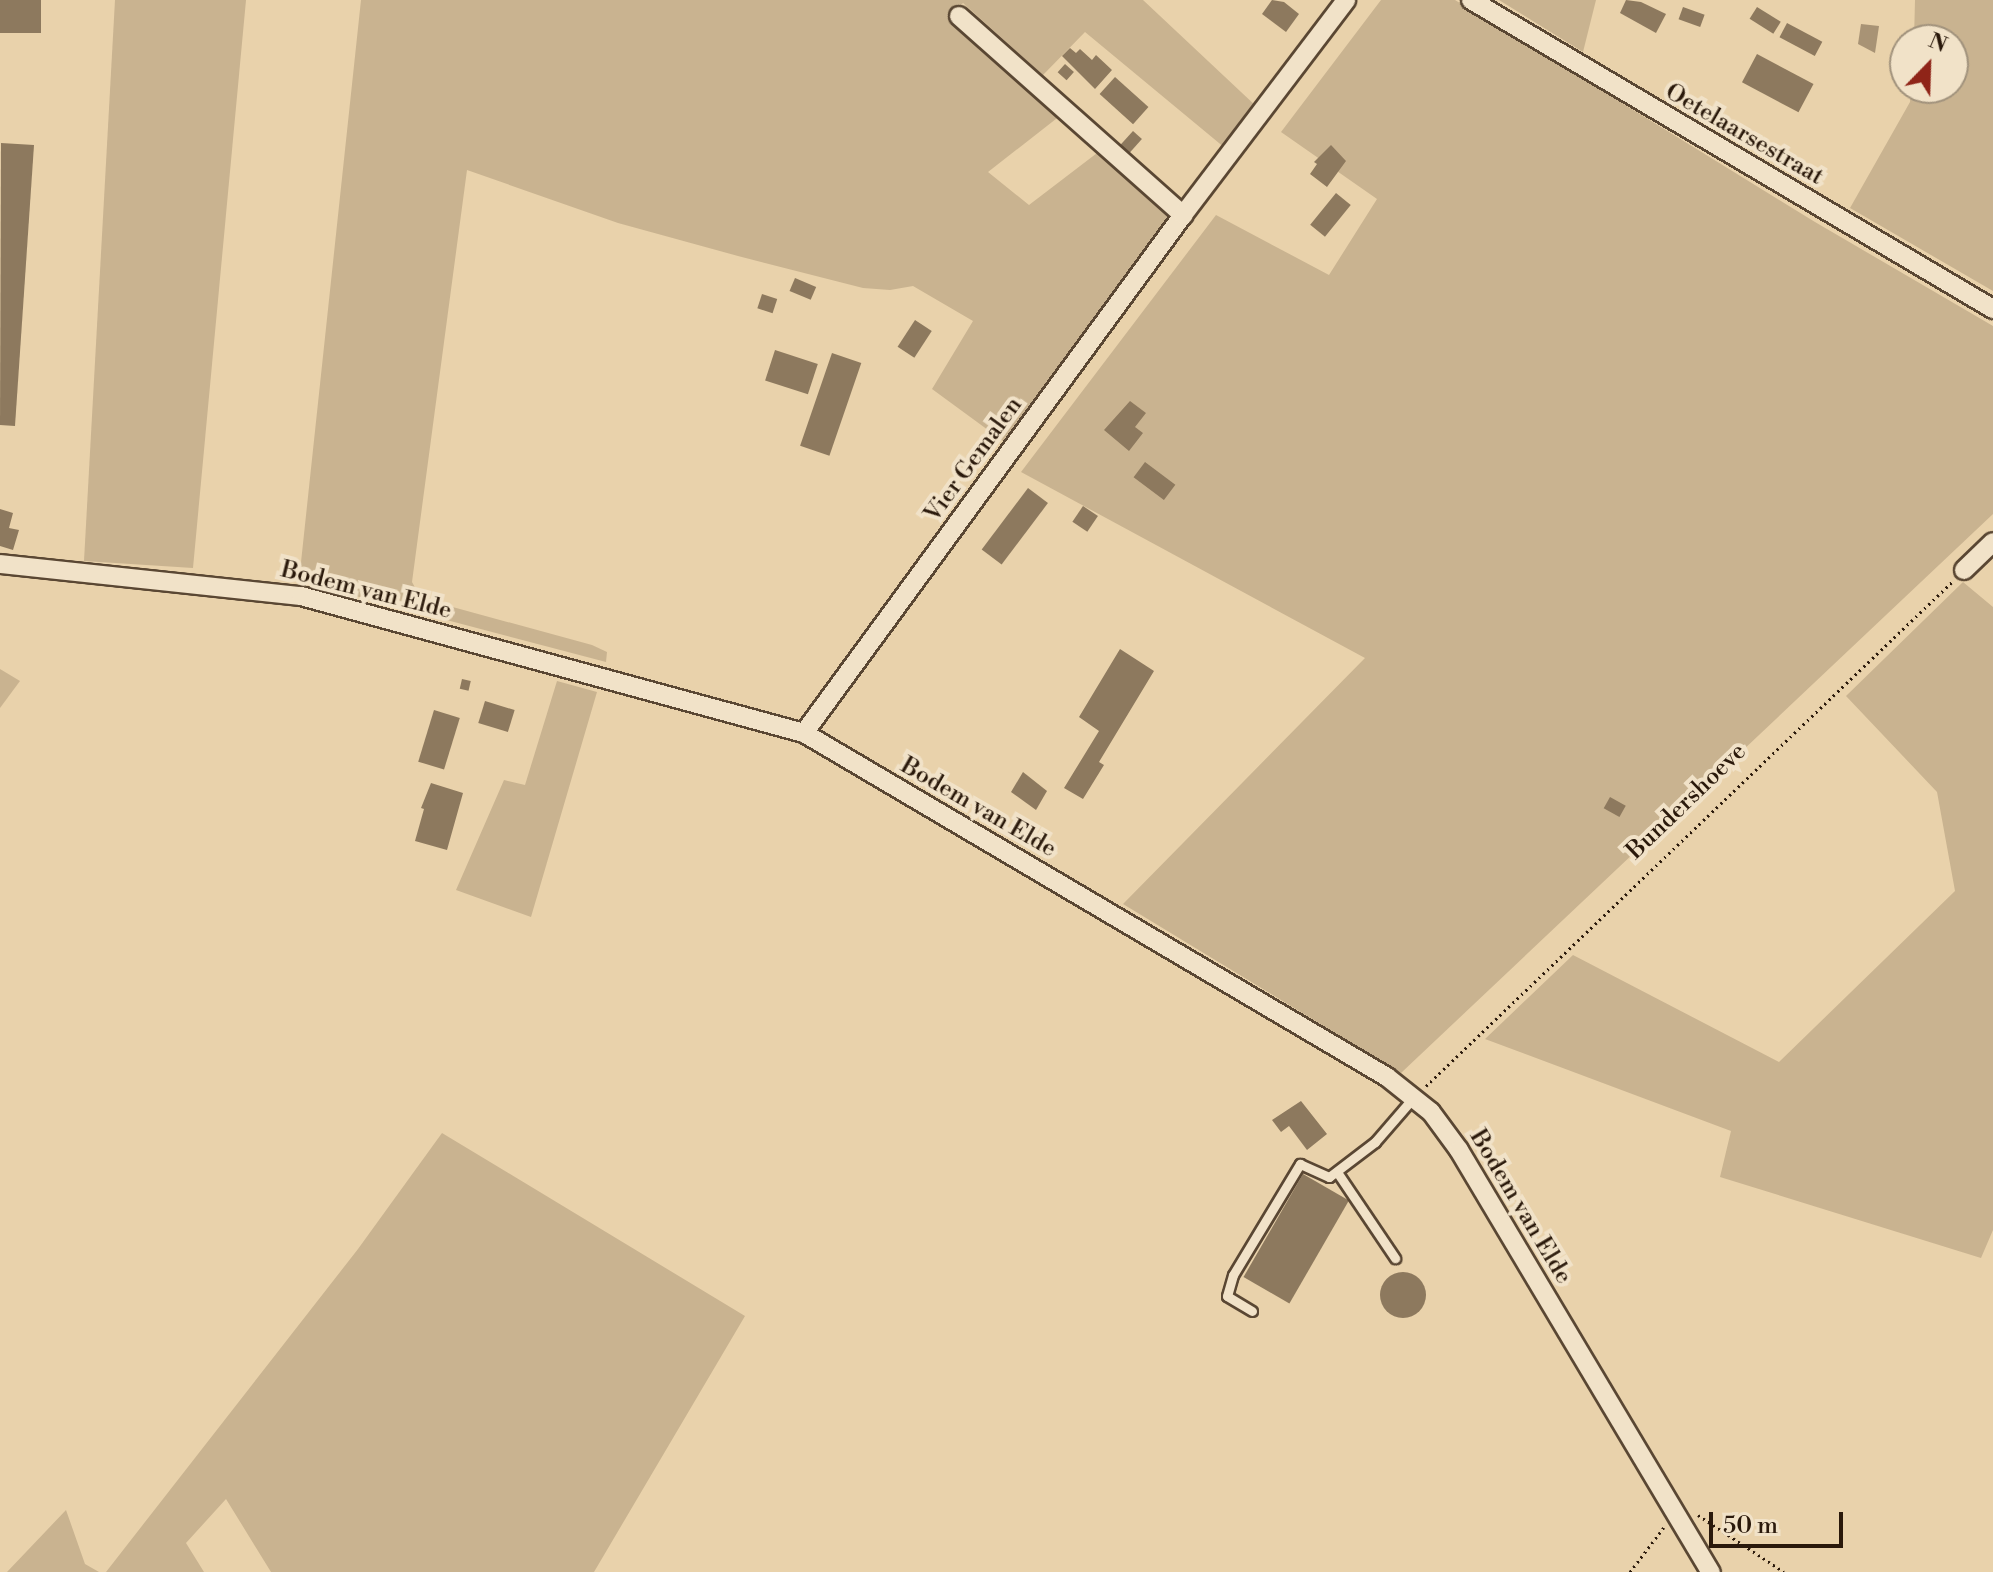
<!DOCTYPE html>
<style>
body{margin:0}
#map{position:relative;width:1993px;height:1572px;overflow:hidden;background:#e9d2ab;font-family:"Libre Bodoni",serif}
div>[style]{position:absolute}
.green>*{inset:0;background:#c9b390}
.water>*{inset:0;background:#a89375}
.building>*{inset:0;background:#8d795e;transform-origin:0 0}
.round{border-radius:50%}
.path>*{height:3px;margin-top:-1.5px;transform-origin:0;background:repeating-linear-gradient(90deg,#2a190b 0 2px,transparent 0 6px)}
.roads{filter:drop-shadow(2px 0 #5a4733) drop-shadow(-2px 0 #5a4733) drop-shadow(0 2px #5a4733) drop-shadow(0 -2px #5a4733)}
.lane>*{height:9px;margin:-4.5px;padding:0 4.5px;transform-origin:4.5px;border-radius:4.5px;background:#f1e2c8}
.street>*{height:18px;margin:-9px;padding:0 9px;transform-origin:9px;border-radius:9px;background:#f1e2c8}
span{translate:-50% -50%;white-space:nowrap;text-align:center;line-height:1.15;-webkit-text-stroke:8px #f1e2c8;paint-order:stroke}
.street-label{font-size:24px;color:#2a190b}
.north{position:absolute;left:1889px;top:24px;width:80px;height:80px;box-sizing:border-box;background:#f1e2c8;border:2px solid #a1927c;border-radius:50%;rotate:23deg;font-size:22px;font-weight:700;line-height:32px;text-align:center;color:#2a190b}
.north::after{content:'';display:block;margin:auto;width:28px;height:36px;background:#8f2418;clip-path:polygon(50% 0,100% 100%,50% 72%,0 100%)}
.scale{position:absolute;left:1709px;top:1512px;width:134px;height:36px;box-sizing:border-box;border:4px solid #2a190b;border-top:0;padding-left:10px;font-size:24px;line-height:28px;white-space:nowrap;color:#2a190b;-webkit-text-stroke:6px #f1e2c8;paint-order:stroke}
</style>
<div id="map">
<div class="green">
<div style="clip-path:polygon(115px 0,246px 0,193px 568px,84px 561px)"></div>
<div style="clip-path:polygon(361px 0,1143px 0,1257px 107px,1225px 148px,1085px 32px,1043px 75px,963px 3px,951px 15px,1061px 115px,988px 172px,1029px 205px,1101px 150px,1173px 214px,1003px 441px,932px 389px,973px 321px,913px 286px,890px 290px,863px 288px,738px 256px,618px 223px,467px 170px,412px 582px,418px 593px,438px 603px,592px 645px,607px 652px,606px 662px,299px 581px)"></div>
<div style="clip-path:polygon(1381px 0,1455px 0,1815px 222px,1993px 326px,1993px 514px,1401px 1073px,1123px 904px,1365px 658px,1021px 472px,1216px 215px,1329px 275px,1377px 199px,1281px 132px)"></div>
<div style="clip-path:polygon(1499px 0,1596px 0,1583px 52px)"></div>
<div style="clip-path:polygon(1915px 0,1993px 0,1993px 291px,1850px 208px,1910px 102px,1911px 88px,1953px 88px,1953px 40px,1914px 40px)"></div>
<div style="clip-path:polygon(1963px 582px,1993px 607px,1993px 1230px,1981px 1258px,1720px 1177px,1731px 1131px,1485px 1039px,1573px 955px,1779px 1062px,1955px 891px,1937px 792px,1846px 696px)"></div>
<div style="clip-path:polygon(0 669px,20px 681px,0 708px)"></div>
<div style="clip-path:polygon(557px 681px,597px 692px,531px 917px,456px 890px,504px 780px,525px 785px)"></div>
<div style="clip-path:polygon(442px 1133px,745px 1316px,594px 1572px,271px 1572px,226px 1499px,186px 1543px,204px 1572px,106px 1572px,358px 1249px)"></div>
<div style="clip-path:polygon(66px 1510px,85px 1564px,99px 1572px,7px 1572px)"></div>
</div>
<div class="water">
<div style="clip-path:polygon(1861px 24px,1879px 26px,1875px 53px,1858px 44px)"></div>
</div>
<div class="building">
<div style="left:0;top:0;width:41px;height:33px"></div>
<div style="clip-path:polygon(1272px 0,1284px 2px,1299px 14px,1286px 32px,1262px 14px)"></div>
<div style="clip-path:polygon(1626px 0,1641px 2px,1666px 14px,1656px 33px,1620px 13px)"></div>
<div style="left:1683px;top:7px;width:23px;height:13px;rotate:20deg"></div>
<div style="left:1757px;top:7px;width:28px;height:14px;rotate:32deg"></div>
<div style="left:1787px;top:23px;width:40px;height:16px;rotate:28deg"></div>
<div style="clip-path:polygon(1070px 48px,1076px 53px,1080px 49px,1092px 60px,1096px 55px,1112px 70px,1095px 89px,1062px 56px)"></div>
<div style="left:1757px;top:54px;width:64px;height:32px;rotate:28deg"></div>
<div style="left:1065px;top:64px;width:12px;height:11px;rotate:42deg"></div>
<div style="left:1115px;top:77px;width:45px;height:23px;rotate:42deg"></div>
<div style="left:1133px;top:131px;width:12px;height:22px;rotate:42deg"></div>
<div style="clip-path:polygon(1px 143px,34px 145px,15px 426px,0 425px)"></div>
<div style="clip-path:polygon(1331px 145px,1346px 161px,1327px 187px,1310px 174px,1317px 164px,1314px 162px)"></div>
<div style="left:1336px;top:193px;width:19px;height:41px;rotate:39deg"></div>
<div style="left:795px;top:278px;width:23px;height:14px;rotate:23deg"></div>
<div style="left:762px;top:294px;width:16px;height:15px;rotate:18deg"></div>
<div style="left:915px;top:320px;width:20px;height:32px;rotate:33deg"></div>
<div style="left:775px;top:350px;width:45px;height:32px;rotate:18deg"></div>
<div style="left:832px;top:353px;width:31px;height:98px;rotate:19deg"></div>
<div style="clip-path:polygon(1130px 401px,1146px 413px,1135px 427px,1143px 433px,1129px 451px,1104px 430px)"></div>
<div style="left:1145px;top:462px;width:38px;height:19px;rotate:37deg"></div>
<div style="left:1028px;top:488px;width:25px;height:77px;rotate:37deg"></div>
<div style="left:1083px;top:506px;width:18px;height:19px;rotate:34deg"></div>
<div style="clip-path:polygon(0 509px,13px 513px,9px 528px,19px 530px,13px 550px,0 546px)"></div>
<div style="clip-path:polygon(1120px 649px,1154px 671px,1099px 762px,1104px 765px,1083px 799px,1064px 788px,1099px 731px,1079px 717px)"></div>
<div style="left:462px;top:679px;width:9px;height:10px;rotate:13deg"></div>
<div style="left:485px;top:701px;width:31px;height:23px;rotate:17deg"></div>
<div style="left:434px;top:710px;width:27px;height:54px;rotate:17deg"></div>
<div style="clip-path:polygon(1023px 772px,1047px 791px,1036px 810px,1011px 792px)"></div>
<div style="clip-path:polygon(431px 783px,463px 793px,447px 850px,415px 841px,424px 809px,421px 808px)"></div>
<div style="left:1610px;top:797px;width:18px;height:13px;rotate:29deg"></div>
<div style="clip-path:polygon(1301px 1101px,1327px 1134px,1307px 1150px,1289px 1126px,1281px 1132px,1272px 1120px)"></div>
<div style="left:1303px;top:1174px;width:53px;height:119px;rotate:30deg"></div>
<div class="round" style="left:1380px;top:1272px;width:46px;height:46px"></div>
</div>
<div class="path">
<div style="left:1426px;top:1086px;width:728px;rotate:-43.78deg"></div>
<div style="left:1698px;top:1515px;width:103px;rotate:33.5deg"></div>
<div style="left:1630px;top:1572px;width:56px;rotate:-52.9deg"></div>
</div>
<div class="roads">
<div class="lane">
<div style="left:1337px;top:1172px;width:104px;rotate:56deg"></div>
<div style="left:1252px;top:1311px;width:29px;rotate:-149deg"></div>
<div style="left:1227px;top:1296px;width:22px;rotate:-74deg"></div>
<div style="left:1233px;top:1275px;width:130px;rotate:-58.9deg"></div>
<div style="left:1300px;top:1164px;width:32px;rotate:24deg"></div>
<div style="left:1329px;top:1177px;width:58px;rotate:-37.3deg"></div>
<div style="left:1375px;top:1142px;width:58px;rotate:-49.2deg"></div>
</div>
<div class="street">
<div style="left:1471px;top:0;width:607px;rotate:30.62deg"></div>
<div style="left:959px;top:16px;width:300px;rotate:41.6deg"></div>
<div style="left:0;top:564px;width:303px;rotate:6.1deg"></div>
<div style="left:301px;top:596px;width:521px;rotate:15.24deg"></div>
<div style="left:804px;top:733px;width:677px;rotate:30.54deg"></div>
<div style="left:1387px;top:1077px;width:56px;rotate:38.5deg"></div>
<div style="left:1431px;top:1112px;width:47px;rotate:53.6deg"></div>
<div style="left:1459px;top:1150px;width:492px;rotate:59.2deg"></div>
<div style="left:1964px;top:570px;width:40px;rotate:-44deg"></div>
<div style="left:804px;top:733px;width:642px;rotate:-53.81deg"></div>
<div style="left:1183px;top:215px;width:270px;rotate:-52.8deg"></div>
</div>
</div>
<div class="street-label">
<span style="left:1744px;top:135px;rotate:30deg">Oetelaarsestraat</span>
<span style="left:974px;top:460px;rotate:-54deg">Vier Gemalen</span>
<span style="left:366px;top:591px;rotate:14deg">Bodem van Elde</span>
<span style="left:1687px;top:802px;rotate:-44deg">Bundershoeve</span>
<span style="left:978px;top:808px;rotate:30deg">Bodem van Elde</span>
<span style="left:1520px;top:1207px;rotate:59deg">Bodem van Elde</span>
</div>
<div class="north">N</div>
<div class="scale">50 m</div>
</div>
